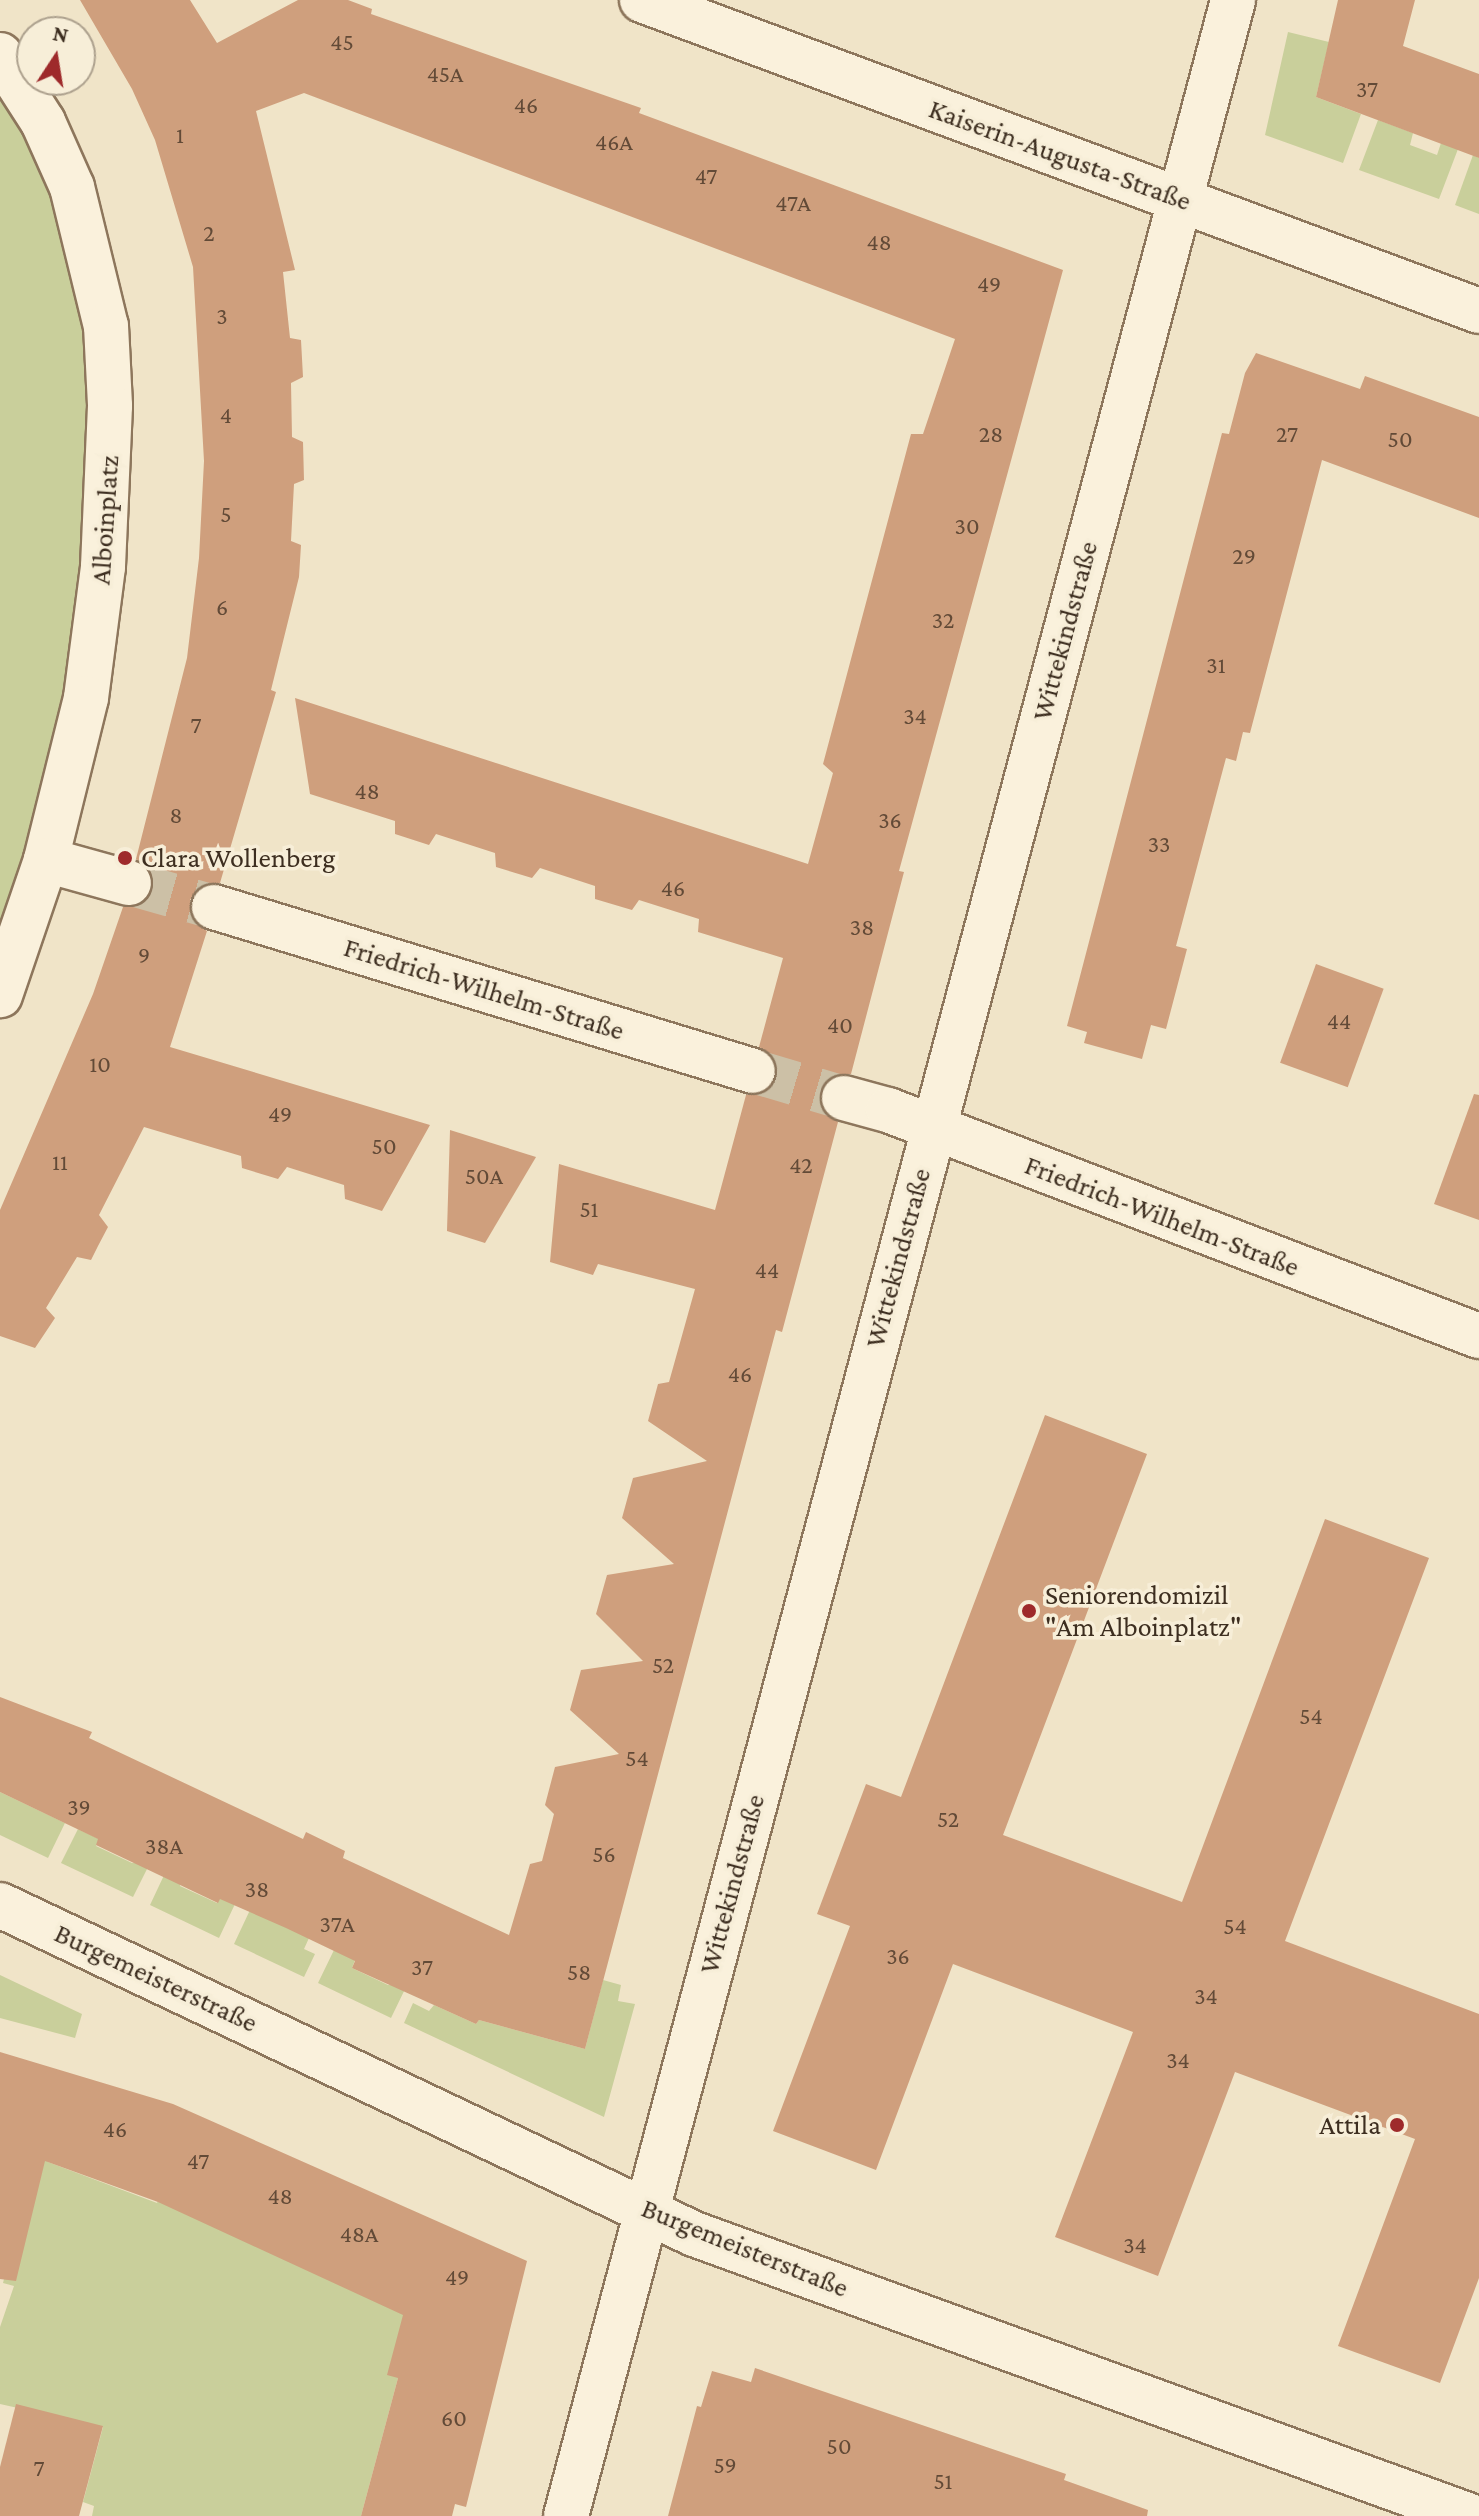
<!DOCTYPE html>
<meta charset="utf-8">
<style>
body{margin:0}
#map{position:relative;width:1479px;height:2516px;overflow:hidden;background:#f0e4c8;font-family:"Crimson Pro",serif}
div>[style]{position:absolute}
.green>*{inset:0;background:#c9cf9b}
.building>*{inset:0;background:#cf9f7d;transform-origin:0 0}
.minor-tunnel>*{height:44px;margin-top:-22px;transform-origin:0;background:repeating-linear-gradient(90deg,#ccc0a6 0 44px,transparent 0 66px)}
.roads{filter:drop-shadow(2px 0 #8d765c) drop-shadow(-2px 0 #8d765c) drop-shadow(0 2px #8d765c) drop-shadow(0 -2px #8d765c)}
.minor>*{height:44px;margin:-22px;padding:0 22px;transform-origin:22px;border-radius:22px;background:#faf1dc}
.dots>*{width:22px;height:22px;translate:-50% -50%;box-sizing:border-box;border:4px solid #f7eed8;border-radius:50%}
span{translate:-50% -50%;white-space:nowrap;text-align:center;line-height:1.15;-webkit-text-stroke:7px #f7eed8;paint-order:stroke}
.number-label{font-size:24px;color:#624a37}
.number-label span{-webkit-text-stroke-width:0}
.street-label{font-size:28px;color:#3d2e20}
.poi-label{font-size:28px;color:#3d2e20}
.left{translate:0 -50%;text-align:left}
.right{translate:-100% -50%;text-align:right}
.north{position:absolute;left:16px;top:16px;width:80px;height:80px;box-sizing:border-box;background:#f7eed8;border:2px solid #ada18e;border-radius:50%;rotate:12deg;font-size:22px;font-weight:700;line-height:32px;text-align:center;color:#3d2e20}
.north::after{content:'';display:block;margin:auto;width:28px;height:36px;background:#9e2a2b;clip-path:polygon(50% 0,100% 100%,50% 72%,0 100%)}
</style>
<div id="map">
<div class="green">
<div style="clip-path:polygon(1288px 32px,1329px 42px,1316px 97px,1361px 114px,1343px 163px,1265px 135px)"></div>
<div style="clip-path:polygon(0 82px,39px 149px,79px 267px,94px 435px,73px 674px,0 952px)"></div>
<div style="clip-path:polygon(1378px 120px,1413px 133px,1410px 145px,1437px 155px,1441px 143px,1458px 149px,1439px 199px,1359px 170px)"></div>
<div style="clip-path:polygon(1473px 155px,1479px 158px,1479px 214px,1455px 205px)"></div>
<div style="clip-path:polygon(0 1792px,65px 1823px,48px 1858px,0 1835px)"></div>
<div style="clip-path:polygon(78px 1829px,99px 1839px,96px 1846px,132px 1863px,150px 1863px,133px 1897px,61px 1863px)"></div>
<div style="clip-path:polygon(166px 1871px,182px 1879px,180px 1886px,217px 1903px,221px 1896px,235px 1904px,219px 1938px,150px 1905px)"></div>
<div style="clip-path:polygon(250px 1910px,309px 1938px,304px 1949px,315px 1954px,304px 1977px,234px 1944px)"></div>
<div style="clip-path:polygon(334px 1950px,355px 1960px,352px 1968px,388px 1985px,407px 1985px,391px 2018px,318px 1983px)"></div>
<div style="clip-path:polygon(0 1975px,82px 2014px,75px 2038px,0 2018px)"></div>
<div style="clip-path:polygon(603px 1980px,621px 1985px,618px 2001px,635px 2004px,604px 2117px,404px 2023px,413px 2003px,429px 2011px,434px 2005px,476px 2024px,479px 2020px,585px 2049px)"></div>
<div style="clip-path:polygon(23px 2142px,48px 2162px,157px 2203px,162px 2192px,405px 2303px,398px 2378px,361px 2516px,92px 2516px,94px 2506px,83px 2502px,103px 2427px,0 2404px,0 2327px,14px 2286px,3px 2283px,18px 2222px)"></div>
</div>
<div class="building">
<div style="clip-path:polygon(80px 0,190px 0,217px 43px,298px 0,348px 0,372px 9px,371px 14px,641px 108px,639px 113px,1063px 270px,899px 871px,904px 872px,851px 1074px,837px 1074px,820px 1091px,820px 1105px,838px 1122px,782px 1332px,776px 1330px,585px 2049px,479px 2020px,476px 2024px,352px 1968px,355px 1961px,286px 1928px,220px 1899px,218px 1903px,96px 1845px,98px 1839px,0 1792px,0 1697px,92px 1732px,89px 1738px,303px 1839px,306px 1832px,345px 1851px,343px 1858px,509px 1935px,530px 1864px,542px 1861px,554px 1814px,545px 1805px,555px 1767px,619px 1754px,570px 1710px,581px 1670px,643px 1661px,596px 1614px,607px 1575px,674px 1564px,622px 1518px,633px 1478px,707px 1461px,648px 1421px,658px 1384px,669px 1382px,695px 1289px,598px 1264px,593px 1275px,550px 1262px,559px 1164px,715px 1210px,746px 1095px,769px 1090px,777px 1078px,772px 1055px,759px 1047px,783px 958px,698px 932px,699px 919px,639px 900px,632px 910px,595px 899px,595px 886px,540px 868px,532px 878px,496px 867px,495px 853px,436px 834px,429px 845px,395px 834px,395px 821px,310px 794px,295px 698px,808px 864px,833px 773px,823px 764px,911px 434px,923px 434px,955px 339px,304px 93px,256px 111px,295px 270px,283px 272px,290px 338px,301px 340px,303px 377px,291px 383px,292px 437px,303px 442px,304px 480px,294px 484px,291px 541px,301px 545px,299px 577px,271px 690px,276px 692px,220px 883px,198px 888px,190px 900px,195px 923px,207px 931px,170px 1047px,430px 1125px,382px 1211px,345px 1199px,344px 1185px,287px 1167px,278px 1179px,242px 1168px,241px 1156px,144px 1127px,99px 1215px,108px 1227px,98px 1246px,91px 1260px,77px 1257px,46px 1308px,55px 1318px,35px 1348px,0 1336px,0 1210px,93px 994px,123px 907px,146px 901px,153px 889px,147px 866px,136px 859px,187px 658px,199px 558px,204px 461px,193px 267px,155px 140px,132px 89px)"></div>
<div style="clip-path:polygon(1338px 0,1415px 0,1403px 46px,1479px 74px,1479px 158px,1316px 97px)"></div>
<div style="clip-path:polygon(1256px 353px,1360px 389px,1365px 376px,1479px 417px,1479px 518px,1322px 460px,1250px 733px,1243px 732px,1236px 761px,1226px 758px,1176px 946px,1187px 949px,1166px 1029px,1151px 1025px,1142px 1059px,1084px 1043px,1087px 1032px,1067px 1026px,1222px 433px,1229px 434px,1245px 373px)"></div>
<div style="left:1316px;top:964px;width:72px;height:105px;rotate:20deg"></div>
<div style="clip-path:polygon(1474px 1094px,1479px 1095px,1479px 1220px,1434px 1204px)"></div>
<div style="clip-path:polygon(450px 1130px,536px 1157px,485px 1243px,447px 1231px)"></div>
<div style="clip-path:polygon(1045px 1415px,1147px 1454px,1003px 1835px,1182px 1902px,1325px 1519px,1429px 1558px,1285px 1941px,1479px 2014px,1479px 2278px,1440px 2383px,1338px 2346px,1415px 2139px,1235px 2072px,1158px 2276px,1055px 2237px,1133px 2032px,953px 1964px,876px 2170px,773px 2131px,850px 1926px,817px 1914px,866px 1784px,901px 1797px)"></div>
<div style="clip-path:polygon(0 2052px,173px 2104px,527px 2261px,466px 2507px,455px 2504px,452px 2516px,361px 2516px,398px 2378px,387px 2375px,403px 2315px,158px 2202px,45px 2161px,16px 2281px,0 2279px)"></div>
<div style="clip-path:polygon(755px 2368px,1066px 2474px,1064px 2480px,1148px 2510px,1147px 2516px,668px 2516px,697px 2406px,701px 2407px,712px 2371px,751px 2382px)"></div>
<div style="clip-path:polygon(16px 2404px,103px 2426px,79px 2516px,0 2516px,0 2467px)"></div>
</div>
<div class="minor-tunnel">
<div style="left:129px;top:883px;width:88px;rotate:15.8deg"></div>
<div style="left:753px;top:1071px;width:95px;rotate:16.5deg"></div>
</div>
<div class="roads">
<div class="minor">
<div style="left:642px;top:0;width:893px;rotate:20.38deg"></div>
<div style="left:0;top:55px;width:80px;rotate:57.3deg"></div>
<div style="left:43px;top:122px;width:71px;rotate:66deg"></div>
<div style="left:72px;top:187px;width:143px;rotate:76.3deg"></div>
<div style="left:106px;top:326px;width:80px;rotate:87.1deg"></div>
<div style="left:110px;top:406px;width:161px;rotate:92.5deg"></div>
<div style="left:103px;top:567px;width:132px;rotate:97.4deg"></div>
<div style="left:86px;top:698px;width:167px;rotate:103.9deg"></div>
<div style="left:46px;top:860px;width:143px;rotate:108.8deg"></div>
<div style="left:46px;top:860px;width:86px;rotate:15.5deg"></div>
<div style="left:214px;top:907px;width:563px;rotate:16.92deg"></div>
<div style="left:844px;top:1098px;width:46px;rotate:15.3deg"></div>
<div style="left:888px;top:1110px;width:633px;rotate:20.93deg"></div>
<div style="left:0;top:1905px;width:768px;rotate:25.36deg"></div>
<div style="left:694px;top:2234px;width:826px;rotate:19.97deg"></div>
<div style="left:566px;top:2516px;width:2603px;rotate:-75.15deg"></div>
</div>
</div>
<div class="dots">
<div style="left:125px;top:858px;background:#9e2a2b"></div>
<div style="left:1029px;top:1611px;background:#9e2a2b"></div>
<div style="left:1397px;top:2125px;background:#9e2a2b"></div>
</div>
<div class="number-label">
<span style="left:342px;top:42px">45</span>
<span style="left:445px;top:74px">45A</span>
<span style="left:1367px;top:89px">37</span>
<span style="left:526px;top:105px">46</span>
<span style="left:180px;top:135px">1</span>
<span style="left:614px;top:142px">46A</span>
<span style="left:706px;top:176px">47</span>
<span style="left:793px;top:203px">47A</span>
<span style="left:209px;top:233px">2</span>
<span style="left:879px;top:242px">48</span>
<span style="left:989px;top:284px">49</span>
<span style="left:222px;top:316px">3</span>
<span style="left:226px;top:415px">4</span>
<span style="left:991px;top:434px">28</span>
<span style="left:1287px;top:434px">27</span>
<span style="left:1400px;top:439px">50</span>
<span style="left:226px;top:514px">5</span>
<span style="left:967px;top:526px">30</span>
<span style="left:1244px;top:556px">29</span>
<span style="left:222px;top:607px">6</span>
<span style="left:943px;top:620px">32</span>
<span style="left:1216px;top:665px">31</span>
<span style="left:915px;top:716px">34</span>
<span style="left:196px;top:725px">7</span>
<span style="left:367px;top:791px">48</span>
<span style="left:176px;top:815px">8</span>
<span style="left:890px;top:820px">36</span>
<span style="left:1159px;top:844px">33</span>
<span style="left:673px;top:888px">46</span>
<span style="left:862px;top:927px">38</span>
<span style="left:144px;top:955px">9</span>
<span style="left:1339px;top:1021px">44</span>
<span style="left:840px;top:1025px">40</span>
<span style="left:100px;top:1064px">10</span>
<span style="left:280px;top:1114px">49</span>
<span style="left:384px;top:1146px">50</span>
<span style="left:60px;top:1162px">11</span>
<span style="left:801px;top:1165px">42</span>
<span style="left:484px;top:1176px">50A</span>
<span style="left:589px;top:1209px">51</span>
<span style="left:767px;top:1270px">44</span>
<span style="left:740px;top:1374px">46</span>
<span style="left:663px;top:1665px">52</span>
<span style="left:1311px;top:1716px">54</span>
<span style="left:637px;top:1758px">54</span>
<span style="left:79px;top:1807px">39</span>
<span style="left:948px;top:1819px">52</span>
<span style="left:164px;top:1846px">38A</span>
<span style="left:604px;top:1854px">56</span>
<span style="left:257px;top:1889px">38</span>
<span style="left:337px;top:1924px">37A</span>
<span style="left:1235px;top:1926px">54</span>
<span style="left:898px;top:1956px">36</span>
<span style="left:422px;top:1967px">37</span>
<span style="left:579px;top:1972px">58</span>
<span style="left:1206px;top:1996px">34</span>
<span style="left:1178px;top:2060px">34</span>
<span style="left:115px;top:2129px">46</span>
<span style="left:198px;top:2161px">47</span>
<span style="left:280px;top:2196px">48</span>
<span style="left:359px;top:2234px">48A</span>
<span style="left:1135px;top:2245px">34</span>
<span style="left:457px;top:2277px">49</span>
<span style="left:454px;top:2418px">60</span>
<span style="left:839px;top:2446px">50</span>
<span style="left:725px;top:2465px">59</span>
<span style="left:39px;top:2468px">7</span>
<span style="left:943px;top:2481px">51</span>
</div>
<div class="street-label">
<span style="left:1060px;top:155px;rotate:20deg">Kaiserin-Augusta-Straße</span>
<span style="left:105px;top:520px;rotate:-86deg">Alboinplatz</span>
<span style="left:1065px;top:631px;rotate:-75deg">Wittekindstraße</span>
<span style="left:484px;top:989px;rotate:17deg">Friedrich-Wilhelm-Straße</span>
<span style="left:1162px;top:1216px;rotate:21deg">Friedrich-Wilhelm-Straße</span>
<span style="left:898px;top:1258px;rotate:-75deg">Wittekindstraße</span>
<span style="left:732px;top:1884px;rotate:-75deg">Wittekindstraße</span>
<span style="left:156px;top:1978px;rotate:25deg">Burgemeisterstraße</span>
<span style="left:745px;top:2248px;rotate:22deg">Burgemeisterstraße</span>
</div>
<div class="poi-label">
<span class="left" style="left:141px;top:858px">Clara Wollenberg</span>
<span class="left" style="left:1045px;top:1611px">Seniorendomizil<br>"Am Alboinplatz"</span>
<span class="right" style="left:1381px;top:2125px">Attila</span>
</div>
<div class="north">N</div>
</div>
